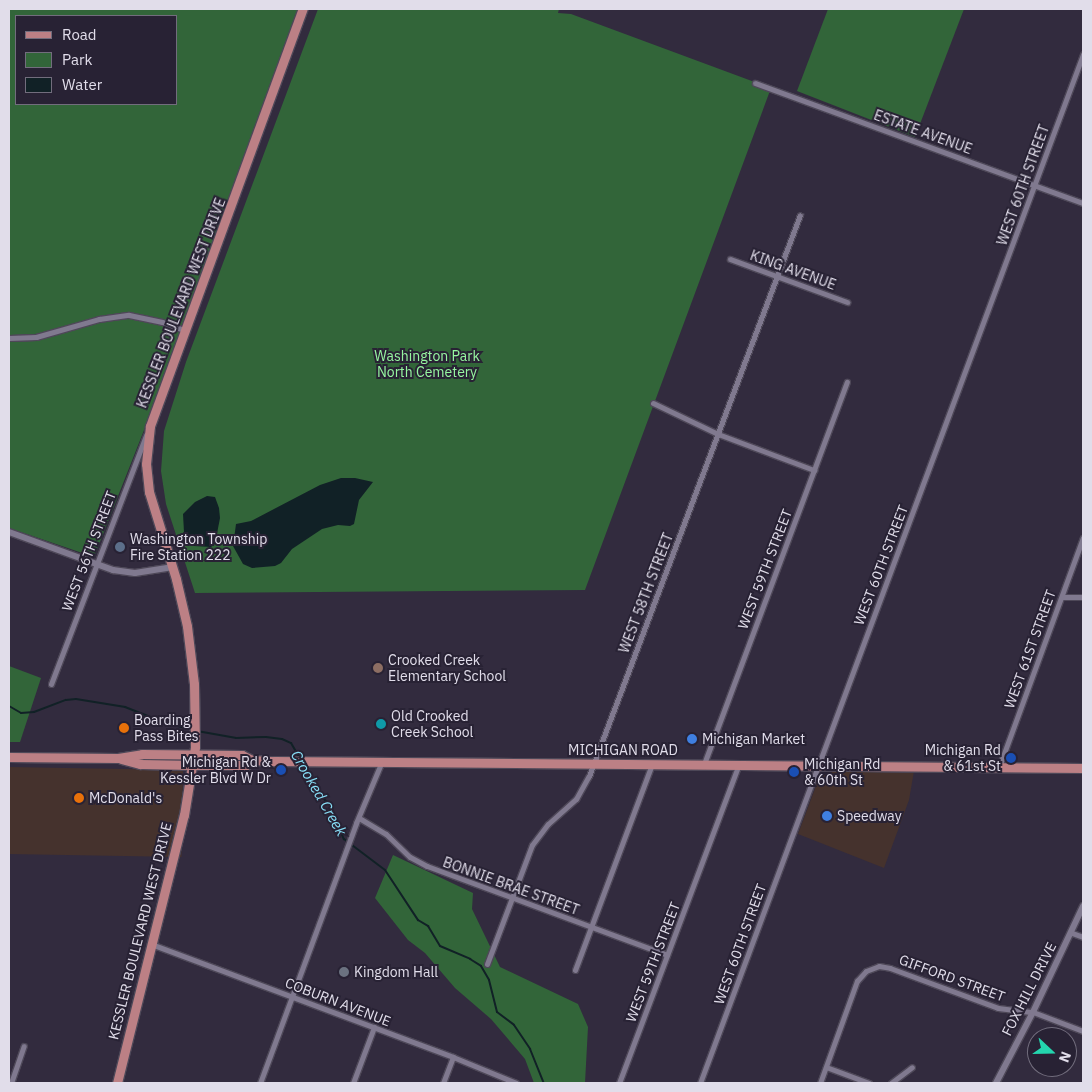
<!DOCTYPE html>
<style>
body{margin:0}
#map{position:relative;width:1092px;height:1092px;overflow:hidden;background:#322b3e;font-family:"IBM Plex Sans",sans-serif}
div>[style]{position:absolute}
.commercial>*{inset:0;background:#45322d;transform-origin:0 0}
.green>*{inset:0;background:#326539}
.water>*{inset:0;background:#112126}
.stream>*{height:2px;margin:-1px;padding:0 1px;transform-origin:1px;border-radius:1px;background:#112126}
.roads{filter:drop-shadow(1px 0 #4e4858) drop-shadow(-1px 0 #4e4858) drop-shadow(0 1px #4e4858) drop-shadow(0 -1px #4e4858)}
.minor>*{height:5px;margin:-2.5px;padding:0 2.5px;transform-origin:2.5px;border-radius:2.5px;background:#80798f}
.tertiary>*{height:6px;margin:-3px;padding:0 3px;transform-origin:3px;border-radius:3px;background:#80798f}
.primary>*{height:9px;margin:-4.5px;padding:0 4.5px;transform-origin:4.5px;border-radius:4.5px;background:#bc8085}
.dots>*{width:14px;height:14px;translate:-50% -50%;box-sizing:border-box;border:2px solid #282234;border-radius:50%}
span{translate:-50% -50%;white-space:nowrap;text-align:center;line-height:1.15;-webkit-text-stroke:4px #282234;paint-order:stroke}
.street-label{font-size:14px;color:#e1ddea}
.park-label{font-size:14px;color:#96f6a0}
.poi-label{font-size:14px;color:#e1ddea}
.left{translate:0 -50%;text-align:left}
.right{translate:-100% -50%;text-align:right}
.water-label{font-size:15px;color:#87ddf5;font-style:italic}
.frame{position:absolute;inset:0;border:10px solid #e1ddea;pointer-events:none}
.legend{position:absolute;left:15px;top:15px;width:162px;height:90px;box-sizing:border-box;background:#282234;border:1px solid #726d7d;margin:0;padding:6px 9px;list-style:none;font-size:15px;color:#e1ddea}
.legend li{display:flex;align-items:center;gap:10px;height:25px}
.legend b{width:25px;border:1px solid #726d7d}
.north{position:absolute;left:1027px;top:1027px;width:50px;height:50px;box-sizing:border-box;background:#282234;border:1px solid #726d7d;border-radius:50%;rotate:111deg;font-size:14px;font-weight:700;line-height:20px;text-align:center;color:#e1ddea}
.north::after{content:'';display:block;margin:auto;width:18px;height:22px;background:#24d5ae;clip-path:polygon(50% 0,100% 100%,50% 72%,0 100%)}
</style>
<div id="map">
<div class="commercial">
<div style="left:9px;top:767px;width:174px;height:87px;rotate:1deg"></div>
<div style="clip-path:polygon(822px 770px,914px 771px,909px 800px,884px 868px,798px 834px)"></div>
</div>
<div class="green">
<div style="clip-path:polygon(evenodd,9px 9px,303px 9px,232px 207px,94px 557px,9px 528px,9px 9px,16px 16px,176px 16px,176px 104px,16px 104px,16px 16px)"></div>
<div style="clip-path:polygon(318px 9px,559px 9px,558px 13px,571px 14px,771px 88px,585px 590px,195px 593px,166px 504px,161px 471px,164px 431px,186px 362px)"></div>
<div style="clip-path:polygon(828px 9px,964px 9px,915px 137px,797px 91px)"></div>
<div style="clip-path:polygon(9px 666px,41px 678px,20px 742px,9px 742px)"></div>
<div style="clip-path:polygon(393px 855px,473px 893px,472px 909px,500px 967px,578px 1004px,588px 1027px,585px 1083px,534px 1083px,525px 1059px,491px 1019px,455px 988px,425px 953px,408px 940px,375px 898px)"></div>
</div>
<div class="water">
<div style="clip-path:polygon(341px 478px,355px 478px,373px 482px,359px 500px,354px 524px,350px 526px,338px 525px,322px 529px,292px 549px,281px 563px,275px 566px,252px 568px,243px 564px,233px 546px,236px 524px,251px 521px,320px 485px)"></div>
<div style="clip-path:polygon(207px 496px,215px 497px,219px 508px,220px 518px,215px 544px,211px 547px,194px 546px,187px 541px,184px 532px,183px 514px,195px 502px)"></div>
</div>
<div class="stream">
<div style="left:217px;top:536px;width:16px;rotate:7deg"></div>
<div style="left:9px;top:706px;width:14px;rotate:30deg"></div>
<div style="left:21px;top:713px;width:13px;rotate:-4deg"></div>
<div style="left:34px;top:712px;width:34px;rotate:-21deg"></div>
<div style="left:66px;top:700px;width:10px;rotate:-6deg"></div>
<div style="left:76px;top:699px;width:50px;rotate:9.3deg"></div>
<div style="left:125px;top:707px;width:41px;rotate:21.5deg"></div>
<div style="left:163px;top:722px;width:30px;rotate:15deg"></div>
<div style="left:197px;top:731px;width:40px;rotate:10deg"></div>
<div style="left:236px;top:738px;width:30px;rotate:-2deg"></div>
<div style="left:266px;top:737px;width:16px;rotate:7deg"></div>
<div style="left:282px;top:739px;width:10px;rotate:24deg"></div>
<div style="left:291px;top:743px;width:16px;rotate:60deg"></div>
<div style="left:303px;top:764px;width:26px;rotate:67deg"></div>
<div style="left:313px;top:788px;width:24px;rotate:45deg"></div>
<div style="left:330px;top:805px;width:37px;rotate:68deg"></div>
<div style="left:344px;top:839px;width:51px;rotate:37.1deg"></div>
<div style="left:385px;top:870px;width:60px;rotate:56.6deg"></div>
<div style="left:418px;top:920px;width:12px;rotate:31deg"></div>
<div style="left:428px;top:926px;width:23px;rotate:59deg"></div>
<div style="left:440px;top:946px;width:33px;rotate:23deg"></div>
<div style="left:470px;top:959px;width:13px;rotate:32deg"></div>
<div style="left:481px;top:966px;width:16px;rotate:60deg"></div>
<div style="left:489px;top:980px;width:33px;rotate:76deg"></div>
<div style="left:497px;top:1012px;width:21px;rotate:37deg"></div>
<div style="left:514px;top:1025px;width:29px;rotate:56deg"></div>
<div style="left:530px;top:1049px;width:37px;rotate:68deg"></div>
</div>
<div class="roads">
<div class="minor">
<div style="left:755px;top:83px;width:349px;rotate:20.1deg"></div>
<div style="left:730px;top:259px;width:125px;rotate:20.2deg"></div>
<div style="left:9px;top:338px;width:27px;rotate:-2deg"></div>
<div style="left:36px;top:337px;width:66px;rotate:-15.9deg"></div>
<div style="left:99px;top:319px;width:30px;rotate:-8deg"></div>
<div style="left:129px;top:315px;width:34px;rotate:12deg"></div>
<div style="left:162px;top:322px;width:23px;rotate:20deg"></div>
<div style="left:653px;top:403px;width:72px;rotate:25.5deg"></div>
<div style="left:718px;top:434px;width:103px;rotate:20.6deg"></div>
<div style="left:1062px;top:597px;width:21px"></div>
<div style="left:51px;top:684px;width:267px;rotate:-69.1deg"></div>
<div style="left:704px;top:764px;width:408px;rotate:-69.5deg"></div>
<div style="left:999px;top:767px;width:244px;rotate:-69.9deg"></div>
<div style="left:359px;top:818px;width:31px;rotate:31deg"></div>
<div style="left:386px;top:834px;width:33px;rotate:44deg"></div>
<div style="left:410px;top:857px;width:19px;rotate:28deg"></div>
<div style="left:427px;top:866px;width:256px;rotate:20.3deg"></div>
<div style="left:1072px;top:933px;width:12px;rotate:20deg"></div>
<div style="left:151px;top:944px;width:322px;rotate:20.5deg"></div>
<div style="left:453px;top:1057px;width:68px;rotate:22.4deg"></div>
<div style="left:487px;top:964px;width:127px;rotate:-69.3deg"></div>
<div style="left:532px;top:845px;width:26px;rotate:-53deg"></div>
<div style="left:548px;top:824px;width:38px;rotate:-42deg"></div>
<div style="left:576px;top:799px;width:26px;rotate:-61deg"></div>
<div style="left:589px;top:776px;width:599px;rotate:-69.39deg"></div>
<div style="left:575px;top:970px;width:220px;rotate:-69.5deg"></div>
<div style="left:826px;top:1067px;width:46px;rotate:20.4deg"></div>
<div style="left:11px;top:1083px;width:39px;rotate:-71deg"></div>
<div style="left:260px;top:1083px;width:277px;rotate:-69.7deg"></div>
<div style="left:356px;top:823px;width:67px;rotate:-67.2deg"></div>
<div style="left:353px;top:1083px;width:60px;rotate:-69.4deg"></div>
<div style="left:443px;top:1083px;width:28px;rotate:-69deg"></div>
<div style="left:619px;top:1083px;width:341px;rotate:-69.4deg"></div>
<div style="left:700px;top:1083px;width:1098px;rotate:-69.58deg"></div>
<div style="left:820px;top:1083px;width:109px;rotate:-70.1deg"></div>
<div style="left:857px;top:981px;width:13px;rotate:-48deg"></div>
<div style="left:866px;top:971px;width:14px;rotate:-21deg"></div>
<div style="left:879px;top:966px;width:11px;rotate:10deg"></div>
<div style="left:890px;top:968px;width:115px;rotate:20.3deg"></div>
<div style="left:998px;top:1008px;width:35px;rotate:7deg"></div>
<div style="left:1033px;top:1012px;width:53px;rotate:20.8deg"></div>
<div style="left:891px;top:1083px;width:26px;rotate:-37deg"></div>
</div>
<div class="tertiary">
<div style="left:9px;top:532px;width:111px;rotate:20.1deg"></div>
<div style="left:113px;top:570px;width:22px;rotate:8deg"></div>
<div style="left:135px;top:573px;width:37px;rotate:-9deg"></div>
<div style="left:996px;top:1083px;width:80px;rotate:-62.5deg"></div>
<div style="left:1033px;top:1012px;width:117px;rotate:-64.7deg"></div>
</div>
<div class="primary">
<div style="left:9px;top:757px;width:109px;rotate:0.5deg"></div>
<div style="left:118px;top:758px;width:24px;rotate:-9deg"></div>
<div style="left:142px;top:754px;width:100px;rotate:0.6deg"></div>
<div style="left:242px;top:755px;width:11px;rotate:27deg"></div>
<div style="left:252px;top:760px;width:22px;rotate:3deg"></div>
<div style="left:274px;top:761px;width:809px;rotate:0.5deg"></div>
<div style="left:121px;top:759px;width:20px;rotate:15deg"></div>
<div style="left:140px;top:764px;width:53px;rotate:1.1deg"></div>
<div style="left:193px;top:765px;width:53px"></div>
<div style="left:246px;top:765px;width:8px;rotate:-40deg"></div>
<div style="left:117px;top:1083px;width:276px;rotate:-76deg"></div>
<div style="left:184px;top:815px;width:69px;rotate:-80.8deg"></div>
<div style="left:195px;top:747px;width:63px;rotate:-90.9deg"></div>
<div style="left:194px;top:684px;width:58px;rotate:-96.9deg"></div>
<div style="left:187px;top:626px;width:48px;rotate:-103.2deg"></div>
<div style="left:176px;top:579px;width:91px;rotate:-107.2deg"></div>
<div style="left:149px;top:492px;width:28px;rotate:-96deg"></div>
<div style="left:146px;top:464px;width:38px;rotate:-84deg"></div>
<div style="left:150px;top:426px;width:444px;rotate:-69.9deg"></div>
</div>
</div>
<div class="dots">
<div style="left:120px;top:547px;background:#5c6f8a"></div>
<div style="left:378px;top:668px;background:#8d6e63"></div>
<div style="left:381px;top:724px;background:#0f9aa8"></div>
<div style="left:124px;top:728px;background:#e8710a"></div>
<div style="left:692px;top:739px;background:#3f7fe0"></div>
<div style="left:1011px;top:758px;background:#1a4fb4"></div>
<div style="left:281px;top:770px;background:#1a4fb4"></div>
<div style="left:794px;top:772px;background:#1a4fb4"></div>
<div style="left:79px;top:798px;background:#e8710a"></div>
<div style="left:827px;top:816px;background:#3f7fe0"></div>
<div style="left:344px;top:972px;background:#6b7280"></div>
</div>
<div class="street-label">
<span style="left:923px;top:132px;rotate:20deg">ESTATE AVENUE</span>
<span style="left:1023px;top:185px;rotate:-70deg">WEST 60TH STREET</span>
<span style="left:793px;top:270px;rotate:20deg">KING AVENUE</span>
<span style="left:181px;top:303px;rotate:-69deg">KESSLER BOULEVARD WEST DRIVE</span>
<span style="left:89px;top:551px;rotate:-69deg">WEST 56TH STREET</span>
<span style="left:881px;top:565px;rotate:-69deg">WEST 60TH STREET</span>
<span style="left:765px;top:569px;rotate:-69deg">WEST 59TH STREET</span>
<span style="left:646px;top:593px;rotate:-69deg">WEST 58TH STREET</span>
<span style="left:1030px;top:649px;rotate:-70deg">WEST 61ST STREET</span>
<span style="left:623px;top:750px">MICHIGAN ROAD</span>
<span style="left:511px;top:886px;rotate:20deg">BONNIE BRAE STREET</span>
<span style="left:140px;top:931px;rotate:-76deg">KESSLER BOULEVARD WEST DRIVE</span>
<span style="left:740px;top:944px;rotate:-70deg">WEST 60TH STREET</span>
<span style="left:653px;top:962px;rotate:-69deg">WEST 59TH STREET</span>
<span style="left:952px;top:978px;rotate:20deg">GIFFORD STREET</span>
<span style="left:1029px;top:989px;rotate:-63deg">FOX HILL DRIVE</span>
<span style="left:338px;top:1002px;rotate:21deg">COBURN AVENUE</span>
</div>
<div class="park-label">
<span style="left:427px;top:364px">Washington Park<br>North Cemetery</span>
</div>
<div class="poi-label">
<span class="left" style="left:130px;top:547px">Washington Township<br>Fire Station 222</span>
<span class="left" style="left:388px;top:668px">Crooked Creek<br>Elementary School</span>
<span class="left" style="left:391px;top:724px">Old Crooked<br>Creek School</span>
<span class="left" style="left:134px;top:728px">Boarding<br>Pass Bites</span>
<span class="left" style="left:702px;top:739px">Michigan Market</span>
<span class="right" style="left:1001px;top:758px">Michigan Rd<br>&amp; 61st St</span>
<span class="right" style="left:271px;top:770px">Michigan Rd &amp;<br>Kessler Blvd W Dr</span>
<span class="left" style="left:804px;top:772px">Michigan Rd<br>&amp; 60th St</span>
<span class="left" style="left:89px;top:798px">McDonald's</span>
<span class="left" style="left:837px;top:816px">Speedway</span>
<span class="left" style="left:354px;top:972px">Kingdom Hall</span>
</div>
<div class="water-label">
<span style="left:319px;top:793px;rotate:60deg">Crooked Creek</span>
</div>
<div class="frame"></div>
<ul class="legend">
<li><b style="height:6px;background:#bc8085"></b>Road</li>
<li><b style="height:14px;background:#326539"></b>Park</li>
<li><b style="height:14px;background:#112126"></b>Water</li>
</ul>
<div class="north">N</div>
</div>
